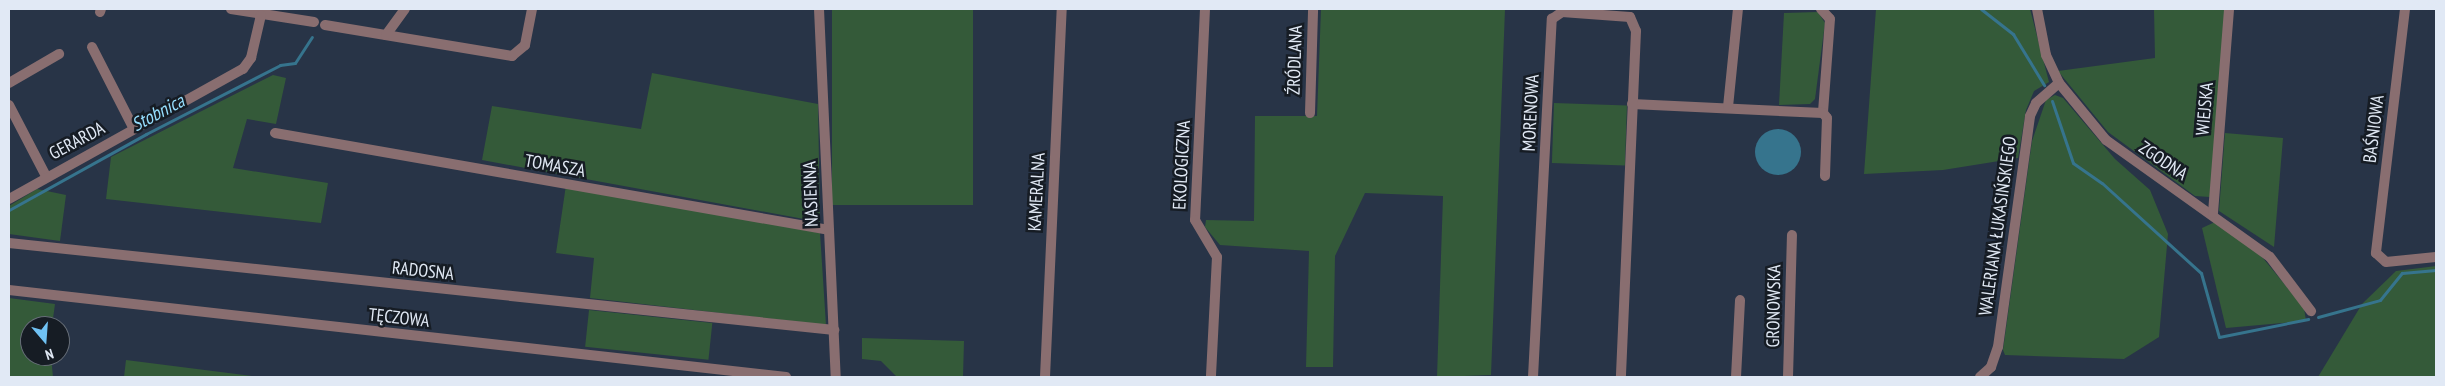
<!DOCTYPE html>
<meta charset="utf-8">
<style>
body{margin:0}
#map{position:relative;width:2445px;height:386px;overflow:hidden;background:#283447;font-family:"PT Sans Narrow",sans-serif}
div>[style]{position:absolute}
.green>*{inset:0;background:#345a39;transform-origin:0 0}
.water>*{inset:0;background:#36748d}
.round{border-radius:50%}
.stream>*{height:3px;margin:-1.5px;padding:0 1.5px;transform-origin:1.5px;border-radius:1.5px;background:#36748d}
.minor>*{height:10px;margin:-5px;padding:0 5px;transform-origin:5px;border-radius:5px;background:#896e70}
.tertiary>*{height:10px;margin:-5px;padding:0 5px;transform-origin:5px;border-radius:5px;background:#896e70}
span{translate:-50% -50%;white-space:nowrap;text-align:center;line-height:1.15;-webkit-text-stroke:5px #161c24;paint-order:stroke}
.street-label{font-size:18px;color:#e1e9f5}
.water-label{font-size:19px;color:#96defe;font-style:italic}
.frame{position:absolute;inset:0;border:10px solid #e1e9f5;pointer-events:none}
.north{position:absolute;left:20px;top:316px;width:50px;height:50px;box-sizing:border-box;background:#161c24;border:1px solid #676e78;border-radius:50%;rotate:162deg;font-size:14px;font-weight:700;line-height:20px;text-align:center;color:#e1e9f5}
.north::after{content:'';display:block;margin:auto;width:18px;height:22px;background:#70c2f4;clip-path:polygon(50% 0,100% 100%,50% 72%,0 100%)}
</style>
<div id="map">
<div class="green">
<div style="left:832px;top:9px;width:141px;height:196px"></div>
<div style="clip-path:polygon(1321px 9px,1505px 9px,1491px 375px,1437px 377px,1443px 196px,1365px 193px,1335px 256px,1333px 367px,1306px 367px,1309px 251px,1220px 245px,1205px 227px,1206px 220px,1254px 221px,1255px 116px,1317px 116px)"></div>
<div style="clip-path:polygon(1876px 9px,2030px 9px,2049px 82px,2034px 91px,2026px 110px,2018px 158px,1943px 170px,1864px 174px)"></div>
<div style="clip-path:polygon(2154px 9px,2225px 9px,2210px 197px,2195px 196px,2108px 132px,2058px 71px,2155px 58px)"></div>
<div style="clip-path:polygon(1818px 12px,1825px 23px,1815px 99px,1810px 104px,1779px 105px,1784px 13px)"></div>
<div style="clip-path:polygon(652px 73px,818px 104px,820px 222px,482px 160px,492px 106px,641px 129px)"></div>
<div style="clip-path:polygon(273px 75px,286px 78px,276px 124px,247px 119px,233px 168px,328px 183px,321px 223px,106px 199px,111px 157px)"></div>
<div style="clip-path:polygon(2055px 95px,2063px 98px,2115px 159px,2150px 190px,2168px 234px,2159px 337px,2124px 359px,2005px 355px,2003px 350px,2032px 141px,2046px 100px)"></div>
<div style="left:1554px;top:103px;width:73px;height:60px;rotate:2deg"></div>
<div style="clip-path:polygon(2225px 133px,2283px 138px,2274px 247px,2219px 211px)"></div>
<div style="clip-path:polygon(566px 185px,820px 233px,826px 325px,590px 298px,594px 258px,556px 253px)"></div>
<div style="clip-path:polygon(37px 189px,66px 195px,60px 241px,9px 234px,9px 206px)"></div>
<div style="clip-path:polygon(2215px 222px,2258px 252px,2304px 308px,2306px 321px,2226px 328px,2202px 228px)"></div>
<div style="clip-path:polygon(2436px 266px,2436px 377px,2318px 377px,2362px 304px,2396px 271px)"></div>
<div style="clip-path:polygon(9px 298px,55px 304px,52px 326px,30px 326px,30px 356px,51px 356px,53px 377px,9px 377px)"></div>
<div style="left:589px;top:310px;width:124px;height:37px;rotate:6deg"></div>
<div style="clip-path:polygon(862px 338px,964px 341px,963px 377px,897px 377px,881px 361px,862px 359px)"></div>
<div style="clip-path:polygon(126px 360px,259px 377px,124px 377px)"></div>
</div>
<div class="water">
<div class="round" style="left:1755px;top:129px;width:46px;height:46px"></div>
</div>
<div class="stream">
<div style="left:1981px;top:9px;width:41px;rotate:38deg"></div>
<div style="left:2013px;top:34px;width:60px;rotate:58.7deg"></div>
<div style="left:2052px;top:101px;width:65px;rotate:71.3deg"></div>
<div style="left:2073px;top:163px;width:35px;rotate:35deg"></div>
<div style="left:2102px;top:183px;width:134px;rotate:42.3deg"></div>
<div style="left:2201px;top:273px;width:66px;rotate:74.3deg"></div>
<div style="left:2219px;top:337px;width:91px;rotate:-11.4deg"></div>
<div style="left:9px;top:210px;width:157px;rotate:-29deg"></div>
<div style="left:146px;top:134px;width:151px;rotate:-27.2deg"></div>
<div style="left:280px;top:65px;width:15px;rotate:-8deg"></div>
<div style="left:295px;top:63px;width:31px;rotate:-57deg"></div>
<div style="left:2318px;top:317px;width:64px;rotate:-15.3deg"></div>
<div style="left:2380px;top:300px;width:35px;rotate:-51deg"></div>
<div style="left:2402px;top:273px;width:34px;rotate:-5deg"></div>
</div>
<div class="minor">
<div style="left:231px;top:9px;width:84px;rotate:8.9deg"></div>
<div style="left:1205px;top:9px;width:211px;rotate:92.7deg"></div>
<div style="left:1195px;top:220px;width:43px;rotate:59.3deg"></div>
<div style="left:1217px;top:257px;width:120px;rotate:92.9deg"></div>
<div style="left:1821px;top:9px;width:13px;rotate:48deg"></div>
<div style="left:1830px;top:19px;width:94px;rotate:94.3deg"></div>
<div style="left:1823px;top:113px;width:6px;rotate:51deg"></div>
<div style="left:1827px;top:118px;width:58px;rotate:92deg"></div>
<div style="left:2037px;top:9px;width:47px;rotate:78.9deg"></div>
<div style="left:2046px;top:55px;width:31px;rotate:65deg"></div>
<div style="left:2059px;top:83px;width:74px;rotate:50.5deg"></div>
<div style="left:2106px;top:140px;width:201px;rotate:35.5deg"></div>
<div style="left:2270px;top:257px;width:68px;rotate:52.8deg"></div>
<div style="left:2405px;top:9px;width:246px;rotate:96.8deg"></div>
<div style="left:2376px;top:253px;width:13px;rotate:42deg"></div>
<div style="left:2386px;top:262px;width:50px;rotate:-5.7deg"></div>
<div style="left:100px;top:12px;width:3px;rotate:-72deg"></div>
<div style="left:325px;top:25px;width:190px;rotate:9.4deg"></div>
<div style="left:512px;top:56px;width:17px;rotate:-40deg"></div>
<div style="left:525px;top:45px;width:37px;rotate:-79deg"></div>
<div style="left:386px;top:35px;width:32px;rotate:-54deg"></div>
<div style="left:92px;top:47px;width:92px;rotate:62.9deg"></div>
<div style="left:9px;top:83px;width:58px;rotate:-30.1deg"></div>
<div style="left:1632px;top:104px;width:191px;rotate:2.7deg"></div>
<div style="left:9px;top:105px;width:80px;rotate:62.5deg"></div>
<div style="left:1728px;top:107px;width:99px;rotate:-84.2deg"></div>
<div style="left:1310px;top:113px;width:104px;rotate:-88.3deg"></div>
<div style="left:275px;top:133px;width:562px;rotate:9.93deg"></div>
<div style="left:9px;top:199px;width:268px;rotate:-29.1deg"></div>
<div style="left:243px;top:69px;width:14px;rotate:-54deg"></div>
<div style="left:251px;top:58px;width:44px;rotate:-76.9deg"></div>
<div style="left:2213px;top:213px;width:205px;rotate:-85.5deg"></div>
<div style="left:9px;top:243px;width:830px;rotate:6.02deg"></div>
<div style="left:9px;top:290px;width:782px;rotate:6.39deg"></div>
<div style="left:1045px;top:377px;width:368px;rotate:-87.4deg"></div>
<div style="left:1533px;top:377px;width:359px;rotate:-87deg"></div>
<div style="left:1552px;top:19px;width:12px;rotate:-35deg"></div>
<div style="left:1562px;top:12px;width:68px;rotate:4.2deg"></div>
<div style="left:1630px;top:17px;width:15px;rotate:67deg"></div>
<div style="left:1636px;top:31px;width:346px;rotate:92.5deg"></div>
<div style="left:1736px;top:377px;width:77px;rotate:-87deg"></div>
<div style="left:1788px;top:377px;width:142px;rotate:-88.4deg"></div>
<div style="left:1980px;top:377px;width:15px;rotate:-42deg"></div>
<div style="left:1991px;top:367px;width:21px;rotate:-71deg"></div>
<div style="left:1998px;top:347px;width:233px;rotate:-82.1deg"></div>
<div style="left:2030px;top:116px;width:14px;rotate:-65deg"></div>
<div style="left:2036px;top:103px;width:30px;rotate:-41deg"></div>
</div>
<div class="tertiary">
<div style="left:819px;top:9px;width:368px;rotate:87.4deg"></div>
</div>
<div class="street-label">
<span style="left:1295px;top:60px;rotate:-88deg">ŹRÓDLANA</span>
<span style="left:2205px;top:109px;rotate:-85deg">WIEJSKA</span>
<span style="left:1531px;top:113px;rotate:-87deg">MORENOWA</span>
<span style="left:2374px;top:129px;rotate:-83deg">BAŚNIOWA</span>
<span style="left:77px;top:141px;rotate:-28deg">GERARDA</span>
<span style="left:2163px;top:161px;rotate:34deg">ZGODNA</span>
<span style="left:1182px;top:165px;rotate:-87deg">EKOLOGICZNA</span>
<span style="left:555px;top:166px;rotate:10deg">TOMASZA</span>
<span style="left:1037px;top:192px;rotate:-87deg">KAMERALNA</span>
<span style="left:811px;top:194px;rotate:-92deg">NASIENNA</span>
<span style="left:1998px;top:226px;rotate:-82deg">WALERIANA ŁUKASIŃSKIEGO</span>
<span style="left:423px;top:271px;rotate:6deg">RADOSNA</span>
<span style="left:1774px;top:306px;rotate:-89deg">GRONOWSKA</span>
<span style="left:399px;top:318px;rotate:6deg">TĘCZOWA</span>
</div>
<div class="water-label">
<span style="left:158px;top:113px;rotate:-28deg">Stobnica</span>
</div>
<div class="frame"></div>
<div class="north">N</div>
</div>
